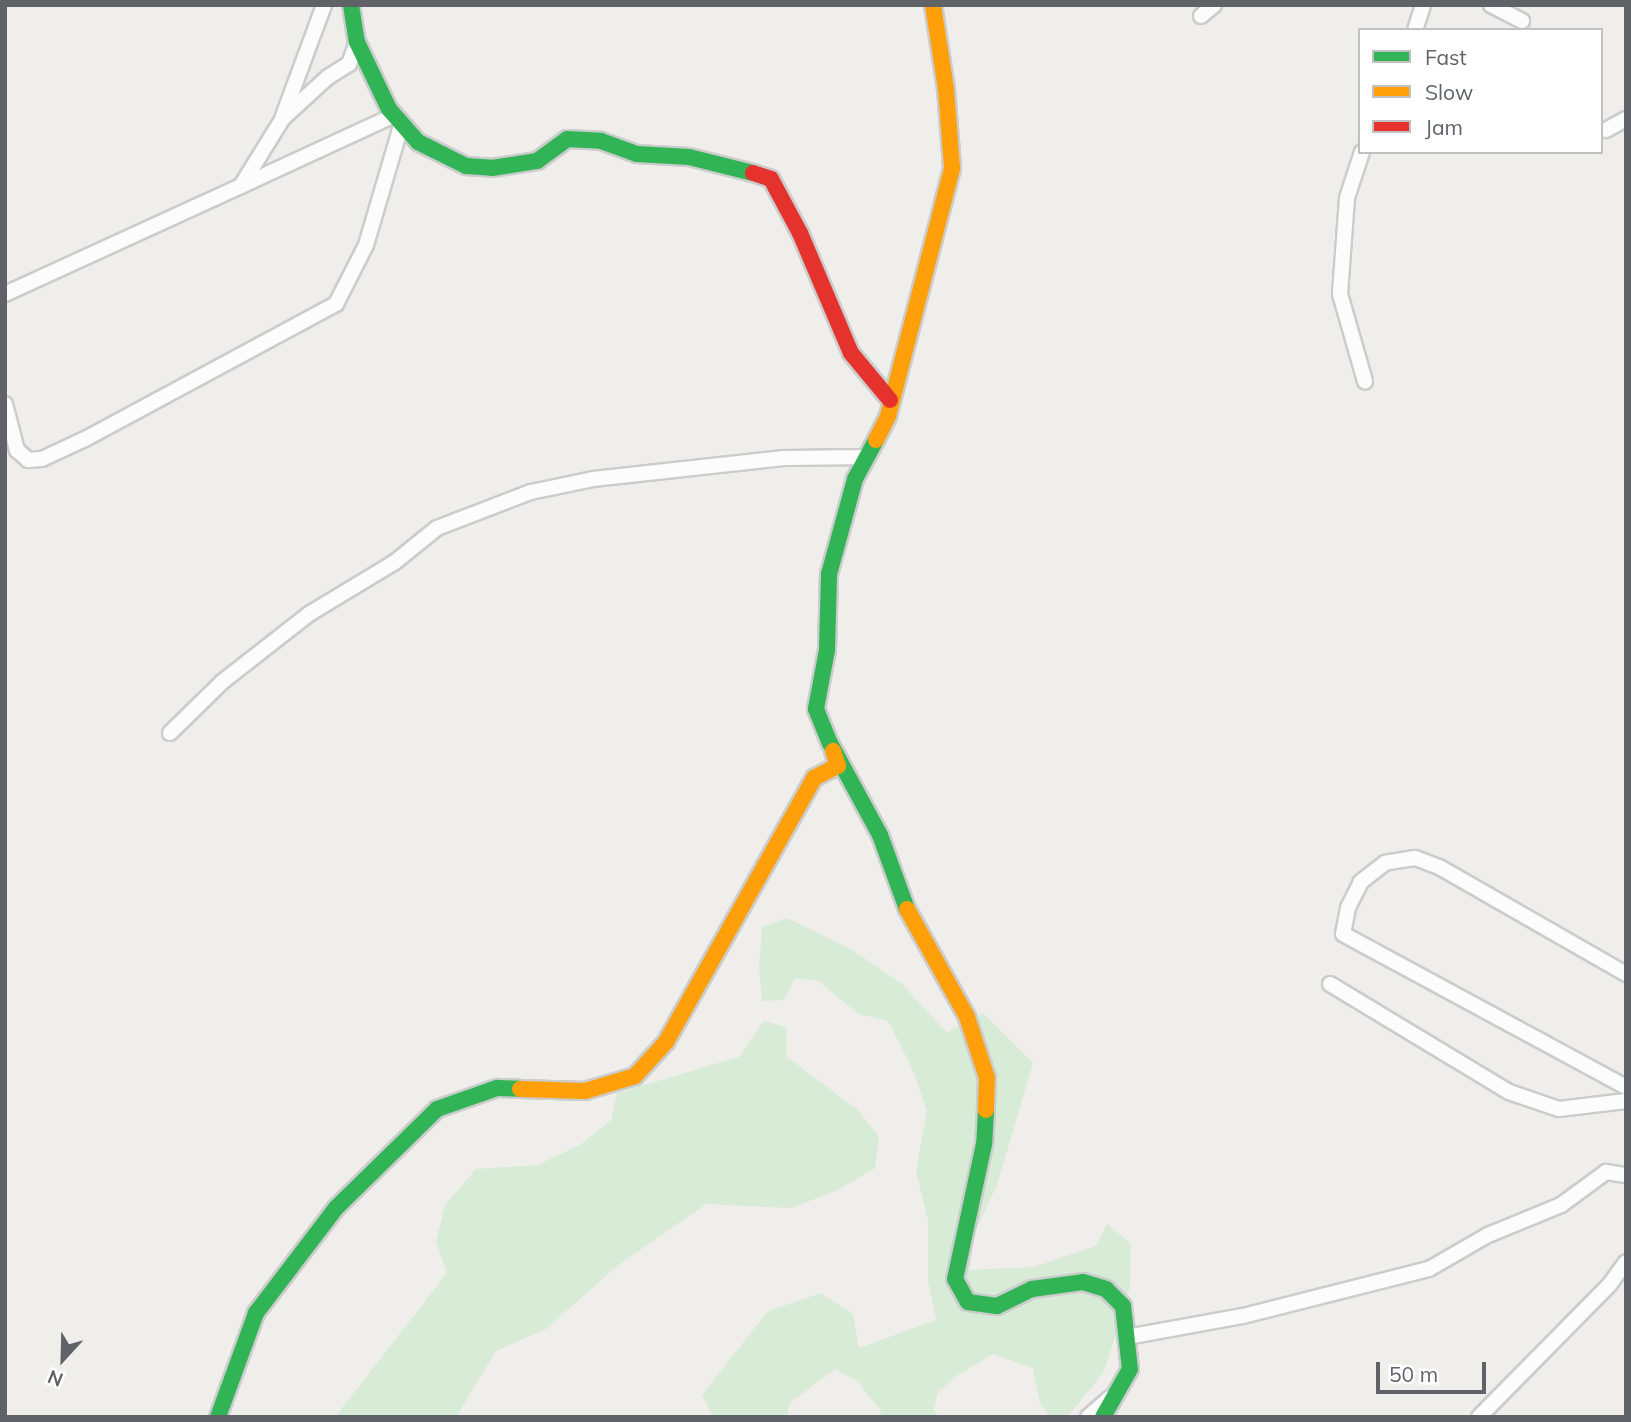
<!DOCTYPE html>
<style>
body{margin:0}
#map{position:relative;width:1631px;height:1422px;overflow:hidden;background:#efeeea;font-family:Mulish,sans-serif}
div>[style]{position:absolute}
.green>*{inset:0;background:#d8ebd6}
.roads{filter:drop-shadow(2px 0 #cbcccc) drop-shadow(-2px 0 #cbcccc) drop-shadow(0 2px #cbcccc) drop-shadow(0 -2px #cbcccc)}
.street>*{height:14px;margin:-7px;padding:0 7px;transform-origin:7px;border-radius:7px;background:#fdfcfc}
.fast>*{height:16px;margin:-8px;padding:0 8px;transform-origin:8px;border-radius:8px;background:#30b455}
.slow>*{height:16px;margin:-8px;padding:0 8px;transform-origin:8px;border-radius:8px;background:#ff9f0a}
.jam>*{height:16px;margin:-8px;padding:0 8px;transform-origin:8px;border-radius:8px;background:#e5322d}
span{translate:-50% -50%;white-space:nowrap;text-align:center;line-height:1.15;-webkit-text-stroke:5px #fff;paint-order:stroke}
.frame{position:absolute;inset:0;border:7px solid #5f6368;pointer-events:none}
.legend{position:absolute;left:1358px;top:28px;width:245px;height:126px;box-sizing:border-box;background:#fff;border:2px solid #bfc1c3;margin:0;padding:9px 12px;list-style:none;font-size:21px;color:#5f6368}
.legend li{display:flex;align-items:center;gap:14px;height:35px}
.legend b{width:35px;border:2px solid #bfc1c3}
.north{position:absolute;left:28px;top:1324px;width:70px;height:70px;-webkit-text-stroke:5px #fff;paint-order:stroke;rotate:202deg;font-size:19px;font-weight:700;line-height:28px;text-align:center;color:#5f6368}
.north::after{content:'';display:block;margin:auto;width:24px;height:32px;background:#5f6368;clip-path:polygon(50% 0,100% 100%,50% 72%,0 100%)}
.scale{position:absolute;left:1376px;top:1362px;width:110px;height:32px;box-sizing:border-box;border:4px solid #5f6368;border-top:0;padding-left:9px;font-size:21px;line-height:24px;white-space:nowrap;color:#5f6368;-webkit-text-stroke:5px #fff;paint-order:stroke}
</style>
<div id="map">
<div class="green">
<div style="clip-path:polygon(787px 918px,852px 950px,901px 983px,947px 1033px,983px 1013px,1033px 1063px,997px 1185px,974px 1234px,970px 1270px,1034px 1267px,1096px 1246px,1107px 1224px,1131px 1244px,1130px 1287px,1104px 1372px,1067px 1417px,1050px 1417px,1040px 1403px,1033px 1368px,993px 1354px,958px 1375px,938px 1392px,934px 1409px,939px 1417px,880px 1417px,881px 1411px,858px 1382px,835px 1369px,789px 1404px,787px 1417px,713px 1417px,702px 1395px,768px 1311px,821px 1293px,853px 1314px,859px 1348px,936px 1320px,928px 1280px,928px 1221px,916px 1171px,927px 1111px,912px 1068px,888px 1021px,859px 1014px,818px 981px,795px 978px,784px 1000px,762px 1001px,759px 968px,762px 927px)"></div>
<div style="clip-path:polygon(764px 1021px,786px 1027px,787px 1057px,858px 1110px,879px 1137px,875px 1168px,838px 1190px,791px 1208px,706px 1204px,617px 1266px,546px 1329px,496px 1351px,456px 1417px,335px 1417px,447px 1273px,436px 1241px,445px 1205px,476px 1169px,537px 1165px,580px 1145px,611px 1120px,617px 1093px,739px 1057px)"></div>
</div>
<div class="roads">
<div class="street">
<div style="left:1491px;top:5px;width:35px;rotate:27deg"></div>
<div style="left:1201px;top:16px;width:17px;rotate:-40deg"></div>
<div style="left:1415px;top:30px;width:26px;rotate:-72deg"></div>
<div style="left:283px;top:116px;width:118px;rotate:-69.7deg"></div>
<div style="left:1606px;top:130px;width:23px;rotate:-29deg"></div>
<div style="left:1362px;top:152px;width:48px;rotate:108.1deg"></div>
<div style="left:1347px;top:198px;width:96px;rotate:94.2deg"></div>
<div style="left:1340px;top:294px;width:91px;rotate:74deg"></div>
<div style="left:241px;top:186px;width:170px;rotate:-24.8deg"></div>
<div style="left:5px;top:294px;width:260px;rotate:-24.6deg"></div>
<div style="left:241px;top:186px;width:80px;rotate:-58.3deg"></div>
<div style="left:283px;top:118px;width:61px;rotate:-42.3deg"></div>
<div style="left:328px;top:77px;width:25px;rotate:-32deg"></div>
<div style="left:349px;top:64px;width:23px;rotate:-70deg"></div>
<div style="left:5px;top:404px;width:48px;rotate:75.4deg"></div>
<div style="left:17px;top:450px;width:15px;rotate:42deg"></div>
<div style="left:28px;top:460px;width:14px;rotate:-4deg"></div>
<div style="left:42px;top:459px;width:47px;rotate:-24.9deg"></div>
<div style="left:85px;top:439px;width:285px;rotate:-28.3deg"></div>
<div style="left:336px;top:304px;width:66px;rotate:-63deg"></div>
<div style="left:366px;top:245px;width:127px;rotate:-73.6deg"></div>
<div style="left:170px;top:733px;width:73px;rotate:-44.4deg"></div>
<div style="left:222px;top:682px;width:110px;rotate:-38deg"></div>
<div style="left:309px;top:614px;width:100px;rotate:-31.2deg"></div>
<div style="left:395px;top:562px;width:54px;rotate:-39deg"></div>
<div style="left:437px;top:528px;width:101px;rotate:-21deg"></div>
<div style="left:531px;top:492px;width:63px;rotate:-11.8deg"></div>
<div style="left:593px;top:479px;width:192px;rotate:-6.3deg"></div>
<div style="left:784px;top:458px;width:83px;rotate:-0.7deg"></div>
<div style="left:1626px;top:974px;width:215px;rotate:-150.2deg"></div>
<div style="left:1439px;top:867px;width:26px;rotate:-159deg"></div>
<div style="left:1415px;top:858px;width:30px;rotate:171deg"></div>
<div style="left:1385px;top:863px;width:31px;rotate:142deg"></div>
<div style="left:1361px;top:882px;width:29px;rotate:117deg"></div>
<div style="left:1348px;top:908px;width:26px;rotate:101deg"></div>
<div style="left:1343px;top:934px;width:322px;rotate:28.4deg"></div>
<div style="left:1330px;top:984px;width:209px;rotate:31.1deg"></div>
<div style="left:1509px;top:1092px;width:53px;rotate:18.8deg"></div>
<div style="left:1559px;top:1109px;width:67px;rotate:-6.8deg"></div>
<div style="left:1127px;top:1337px;width:118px;rotate:-10.3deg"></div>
<div style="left:1243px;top:1316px;width:192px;rotate:-14.2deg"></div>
<div style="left:1429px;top:1269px;width:68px;rotate:-30deg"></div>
<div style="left:1488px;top:1235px;width:79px;rotate:-22.3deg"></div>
<div style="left:1561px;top:1205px;width:56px;rotate:-36.3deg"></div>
<div style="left:1606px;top:1172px;width:20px;rotate:9deg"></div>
<div style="left:1088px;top:1417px;width:29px;rotate:-41deg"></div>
<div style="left:1479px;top:1417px;width:187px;rotate:-45.4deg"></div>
<div style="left:1610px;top:1284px;width:27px;rotate:-54deg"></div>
</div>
<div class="fast">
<div style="left:351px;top:5px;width:37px;rotate:81deg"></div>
<div style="left:357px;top:42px;width:74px;rotate:64.5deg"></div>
<div style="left:389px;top:109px;width:44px;rotate:48.7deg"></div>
<div style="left:418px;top:142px;width:54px;rotate:26.6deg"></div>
<div style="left:466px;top:166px;width:26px;rotate:4deg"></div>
<div style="left:492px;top:168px;width:46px;rotate:-8.8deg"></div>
<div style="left:537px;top:161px;width:37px;rotate:-36deg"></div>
<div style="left:567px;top:139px;width:34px;rotate:3deg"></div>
<div style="left:601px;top:141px;width:38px;rotate:20deg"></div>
<div style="left:637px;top:154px;width:52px;rotate:3.3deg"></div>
<div style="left:689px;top:157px;width:66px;rotate:14deg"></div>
<div style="left:876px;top:440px;width:44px;rotate:118.3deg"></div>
<div style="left:855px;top:479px;width:98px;rotate:105.3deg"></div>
<div style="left:829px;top:574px;width:76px;rotate:91.5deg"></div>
<div style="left:827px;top:650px;width:60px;rotate:100.6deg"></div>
<div style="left:816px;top:709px;width:37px;rotate:68deg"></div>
<div style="left:830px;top:743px;width:105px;rotate:61.5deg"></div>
<div style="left:880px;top:835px;width:79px;rotate:70deg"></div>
<div style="left:986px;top:1110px;width:34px;rotate:93deg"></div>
<div style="left:984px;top:1144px;width:138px;rotate:102.1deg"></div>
<div style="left:955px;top:1279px;width:26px;rotate:61deg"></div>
<div style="left:968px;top:1302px;width:29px;rotate:8deg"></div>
<div style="left:997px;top:1306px;width:39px;rotate:-26deg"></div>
<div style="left:1032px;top:1289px;width:51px;rotate:-7.8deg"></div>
<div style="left:1083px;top:1282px;width:24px;rotate:17deg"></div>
<div style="left:1106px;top:1289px;width:24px;rotate:45deg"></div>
<div style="left:1123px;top:1306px;width:63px;rotate:83.7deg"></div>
<div style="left:1130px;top:1369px;width:55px;rotate:119.4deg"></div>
<div style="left:218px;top:1417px;width:111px;rotate:-69.9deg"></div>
<div style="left:256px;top:1313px;width:132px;rotate:-52.7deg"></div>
<div style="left:336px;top:1208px;width:141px;rotate:-44.4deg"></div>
<div style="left:437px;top:1109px;width:64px;rotate:-19.3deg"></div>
<div style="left:497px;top:1088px;width:23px;rotate:2deg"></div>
</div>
<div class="slow">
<div style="left:876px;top:440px;width:27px;rotate:-63deg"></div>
<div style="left:888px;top:416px;width:256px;rotate:-75.5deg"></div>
<div style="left:952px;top:168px;width:79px;rotate:-94.3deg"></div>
<div style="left:946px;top:89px;width:85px;rotate:-98.8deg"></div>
<div style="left:907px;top:909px;width:124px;rotate:60.9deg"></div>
<div style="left:967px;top:1017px;width:64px;rotate:71.8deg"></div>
<div style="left:987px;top:1078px;width:32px;rotate:92deg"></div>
<div style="left:520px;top:1089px;width:65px;rotate:1.8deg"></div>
<div style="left:585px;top:1091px;width:52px;rotate:-16.7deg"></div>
<div style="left:635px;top:1076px;width:46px;rotate:-47.6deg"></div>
<div style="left:666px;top:1042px;width:303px;rotate:-60.7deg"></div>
<div style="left:814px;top:778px;width:27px;rotate:-27deg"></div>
<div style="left:838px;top:766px;width:16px;rotate:-108deg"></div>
</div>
<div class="jam">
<div style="left:753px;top:173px;width:19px;rotate:18deg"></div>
<div style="left:771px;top:179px;width:61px;rotate:61.8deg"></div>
<div style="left:800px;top:233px;width:130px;rotate:67deg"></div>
<div style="left:851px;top:353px;width:61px;rotate:50.3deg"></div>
</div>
</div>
<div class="frame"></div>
<ul class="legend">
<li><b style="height:9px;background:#30b455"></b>Fast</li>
<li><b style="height:9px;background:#ff9f0a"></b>Slow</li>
<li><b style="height:9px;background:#e5322d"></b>Jam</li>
</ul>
<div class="north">N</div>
<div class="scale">50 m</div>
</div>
